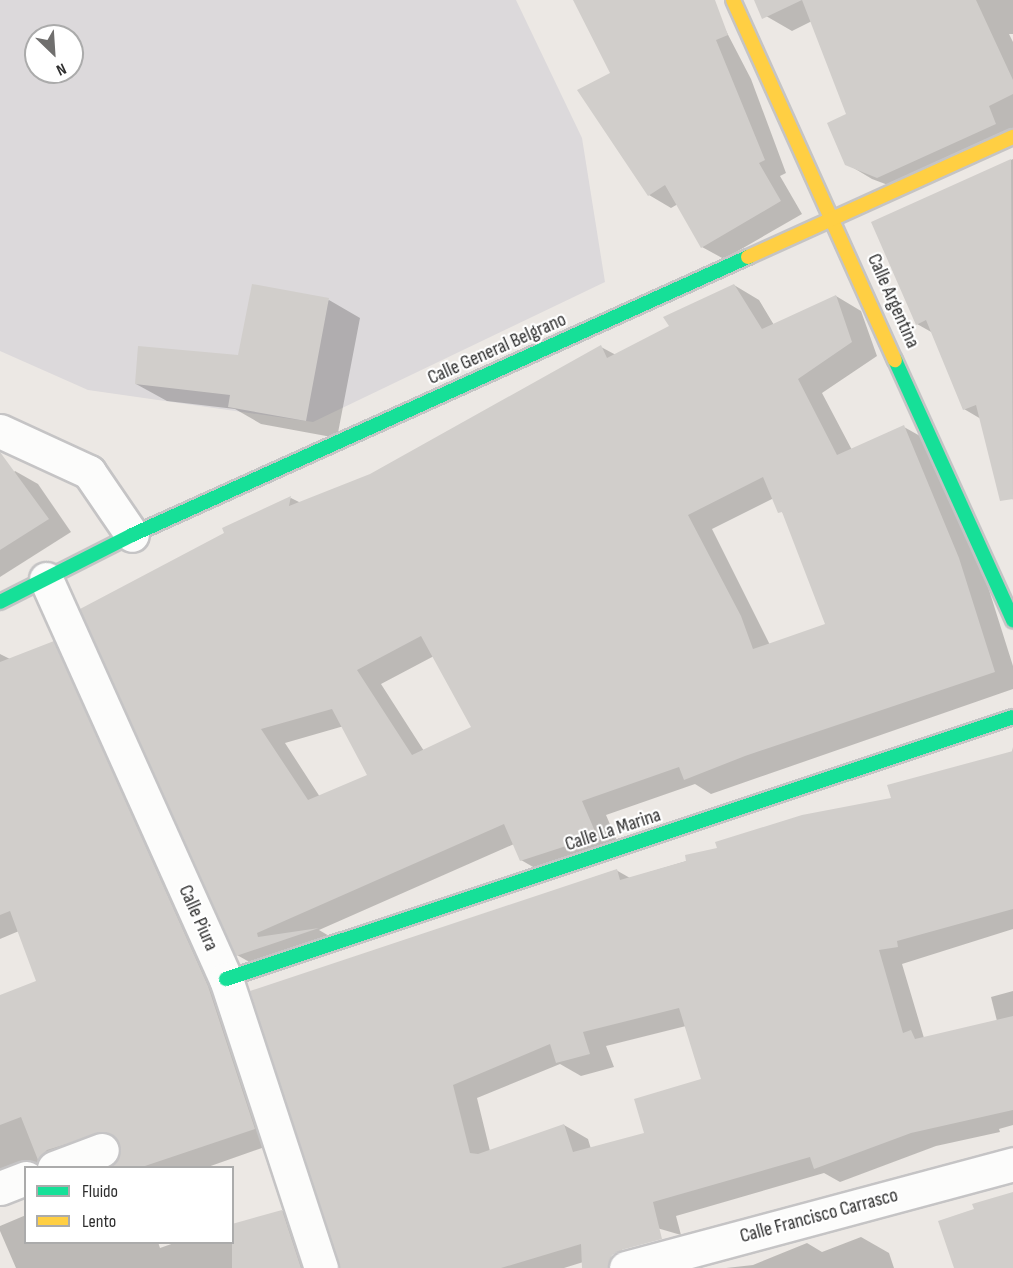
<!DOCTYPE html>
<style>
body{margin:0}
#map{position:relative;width:1013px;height:1268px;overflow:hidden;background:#ece8e4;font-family:"Sofia Sans Condensed",sans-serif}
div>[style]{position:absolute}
.industrial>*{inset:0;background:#dcd9db}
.shadow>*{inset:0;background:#0003}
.building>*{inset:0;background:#d1cecb}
.roads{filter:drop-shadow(2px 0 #c5c4c5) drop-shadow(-2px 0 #c5c4c5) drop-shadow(0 2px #c5c4c5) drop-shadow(0 -2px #c5c4c5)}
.street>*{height:33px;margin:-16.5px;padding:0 16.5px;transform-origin:16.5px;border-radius:16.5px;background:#fcfcfb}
.fast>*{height:14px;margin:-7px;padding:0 7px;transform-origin:7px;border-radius:7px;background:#16e098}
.slow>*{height:14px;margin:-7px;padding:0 7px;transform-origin:7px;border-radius:7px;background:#ffcf43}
span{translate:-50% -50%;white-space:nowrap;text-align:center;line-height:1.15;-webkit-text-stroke:4.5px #fff;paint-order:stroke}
.street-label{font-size:20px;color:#2e2e2e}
.legend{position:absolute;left:24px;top:1166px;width:210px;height:78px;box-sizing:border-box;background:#fff;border:2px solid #ababab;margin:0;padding:8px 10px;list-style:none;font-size:18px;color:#2e2e2e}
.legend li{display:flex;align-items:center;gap:12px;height:30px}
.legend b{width:30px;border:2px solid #ababab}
.north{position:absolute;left:24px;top:24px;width:60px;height:60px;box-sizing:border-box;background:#fff;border:2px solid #ababab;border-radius:50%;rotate:155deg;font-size:16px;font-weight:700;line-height:24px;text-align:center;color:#2e2e2e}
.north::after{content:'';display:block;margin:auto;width:21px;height:27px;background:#706f6e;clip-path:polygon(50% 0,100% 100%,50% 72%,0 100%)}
</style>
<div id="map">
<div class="industrial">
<div style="clip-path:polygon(evenodd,0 0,516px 0,582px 138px,605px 282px,313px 422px,88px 390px,0 351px,0 0,36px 36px,72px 36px,72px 72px,36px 72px,36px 36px)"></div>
</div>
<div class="shadow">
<div style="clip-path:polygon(574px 0,710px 0,751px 79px,786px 173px,780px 176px,802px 214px,724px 259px,702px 247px,678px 204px,671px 208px,649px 195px,612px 73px)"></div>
<div style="clip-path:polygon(761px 0,1013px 0,1013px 34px,1009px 34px,1013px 42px,1013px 142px,904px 191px,872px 179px,847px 164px,848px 114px,812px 21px,792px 31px,766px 16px)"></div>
<div style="clip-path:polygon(1013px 159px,1013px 500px,981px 419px,964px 409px,933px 333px,917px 324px,873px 223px)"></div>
<div style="clip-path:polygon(evenodd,734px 285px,759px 300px,774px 325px,836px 296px,861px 311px,877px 356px,822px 393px,852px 450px,904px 427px,929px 441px,984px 574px,1013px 666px,1013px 689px,711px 794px,695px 784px,606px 815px,621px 850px,547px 875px,521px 860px,514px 844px,319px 930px,341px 943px,262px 969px,237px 955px,224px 529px,291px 498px,301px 503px,371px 476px,601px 347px,616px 355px,671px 327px,734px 285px,774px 498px,784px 515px,827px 625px,770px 645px,712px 529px,774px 498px,734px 285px,434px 656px,473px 728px,424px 751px,381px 684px,434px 656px,734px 285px,344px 726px,369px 775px,320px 797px,285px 743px,344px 726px)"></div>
<div style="clip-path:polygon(329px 300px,360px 318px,337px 438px,261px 424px,235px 409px,167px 401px,136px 384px,239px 357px)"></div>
<div style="clip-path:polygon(15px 471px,38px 484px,71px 532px,0 577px,0 486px)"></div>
<div style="clip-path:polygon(53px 643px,78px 657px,279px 1142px,205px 1168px,111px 1168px,122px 1154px,121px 1145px,72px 1164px,0 1175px,0 1017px,38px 981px,19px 931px,0 939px,0 654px,10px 659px)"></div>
<div style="clip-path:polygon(evenodd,1013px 747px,1013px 929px,902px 964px,924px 1038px,997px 1021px,991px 997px,1013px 991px,1013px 1125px,999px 1129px,1000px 1132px,936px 1146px,840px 1182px,824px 1173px,676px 1216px,681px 1235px,609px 1214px,622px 1250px,564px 1268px,339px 1268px,252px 992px,616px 870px,630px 878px,893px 799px,1012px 753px,1013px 747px,686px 1026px,703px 1080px,646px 1134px,591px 1149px,588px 1139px,564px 1125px,490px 1151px,477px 1098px,560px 1064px,581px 1076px,614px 1067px,606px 1046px,686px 1026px)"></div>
<div style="clip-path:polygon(282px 1211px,306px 1225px,320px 1268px,16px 1268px,0 1231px,0 1226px,26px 1215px,26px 1242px,158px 1242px,160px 1248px,177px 1242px,232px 1242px)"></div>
<div style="clip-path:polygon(861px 1237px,889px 1253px,894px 1268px,726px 1268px,753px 1265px,807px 1243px,822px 1252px)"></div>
</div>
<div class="building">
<div style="clip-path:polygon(573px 0,715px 0,728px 35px,716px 40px,765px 160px,759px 163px,781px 201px,701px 248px,665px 185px,648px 196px,577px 90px,610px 73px)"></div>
<div style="clip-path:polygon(754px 0,802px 0,762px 19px)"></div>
<div style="clip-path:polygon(802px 0,976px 0,1013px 80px,1013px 94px,989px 106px,996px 124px,877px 178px,845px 165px,827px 123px,846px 114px)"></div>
<div style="clip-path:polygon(1011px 159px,1013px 499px,1000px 501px,976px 405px,963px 410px,926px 320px,916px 325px,871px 222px)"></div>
<div style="clip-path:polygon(252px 284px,329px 298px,306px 421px,228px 407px,230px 395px,135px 384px,138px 346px,238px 355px)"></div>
<div style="clip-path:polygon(evenodd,734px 284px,762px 329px,836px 295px,852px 342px,798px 379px,837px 455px,904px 425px,959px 558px,995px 672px,745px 756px,684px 780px,679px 767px,582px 801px,597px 836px,520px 861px,504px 824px,257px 933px,258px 937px,319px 928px,236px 956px,80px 609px,224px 533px,222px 528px,291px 496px,289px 506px,370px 474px,601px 345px,607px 358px,669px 326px,663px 317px,734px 284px,763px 477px,778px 513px,782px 512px,825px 624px,753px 649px,741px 616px,688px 515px,763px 477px,734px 284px,421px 636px,471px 727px,412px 755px,357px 670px,421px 636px,734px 284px,332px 709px,367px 775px,308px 800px,261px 729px,332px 709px)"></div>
<div style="clip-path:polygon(0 452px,49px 519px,0 550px)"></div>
<div style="clip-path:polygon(54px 641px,208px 986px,255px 1129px,142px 1167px,109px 1167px,121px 1152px,119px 1143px,106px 1132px,47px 1150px,38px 1160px,21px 1117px,0 1125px,0 995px,36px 981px,10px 911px,0 915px,0 662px)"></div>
<div style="clip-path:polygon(evenodd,1013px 751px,1013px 909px,897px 941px,898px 947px,879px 950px,903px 1033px,911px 1030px,915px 1039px,1013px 1016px,1013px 1110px,911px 1133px,814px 1169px,810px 1157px,653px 1202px,662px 1239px,621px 1250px,612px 1255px,608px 1268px,582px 1268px,581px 1244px,501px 1268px,339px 1268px,250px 991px,617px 869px,620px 880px,686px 861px,685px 855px,717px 848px,715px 842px,802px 815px,891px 798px,887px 785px,1013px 751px,679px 1008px,701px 1079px,634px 1099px,644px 1133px,573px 1152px,564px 1124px,478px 1154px,470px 1153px,453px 1085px,550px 1044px,556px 1063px,590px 1054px,583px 1032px,679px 1008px)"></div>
<div style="clip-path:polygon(1013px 1192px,1013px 1268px,954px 1268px,938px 1221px,974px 1209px,972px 1204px)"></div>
<div style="clip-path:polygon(282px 1210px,301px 1268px,232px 1268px,232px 1224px)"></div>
</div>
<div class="roads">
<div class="street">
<div style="left:0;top:431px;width:98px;rotate:24.7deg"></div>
<div style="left:89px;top:472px;width:76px;rotate:55.7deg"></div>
<div style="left:46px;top:579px;width:439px;rotate:65.8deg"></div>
<div style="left:226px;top:979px;width:304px;rotate:71.8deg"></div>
<div style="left:54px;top:1168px;width:51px;rotate:-20.6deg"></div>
<div style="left:0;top:1188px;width:28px;rotate:-21deg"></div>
<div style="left:626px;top:1268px;width:401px;rotate:-15deg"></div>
</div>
<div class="fast">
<div style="left:895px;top:360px;width:286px;rotate:65.6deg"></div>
<div style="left:0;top:602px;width:148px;rotate:-26.9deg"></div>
<div style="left:132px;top:535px;width:676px;rotate:-24.29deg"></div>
<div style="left:226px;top:979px;width:829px;rotate:-18.41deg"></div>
</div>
<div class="slow">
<div style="left:733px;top:0;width:395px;rotate:65.8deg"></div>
<div style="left:748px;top:257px;width:291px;rotate:-24.4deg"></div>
</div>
</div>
<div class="street-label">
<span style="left:893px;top:301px;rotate:66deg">Calle Argentina</span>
<span style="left:497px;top:349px;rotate:-24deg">Calle General Belgrano</span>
<span style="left:613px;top:830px;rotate:-18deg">Calle La Marina</span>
<span style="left:198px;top:918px;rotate:66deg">Calle Piura</span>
<span style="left:819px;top:1216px;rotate:-15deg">Calle Francisco Carrasco</span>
</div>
<ul class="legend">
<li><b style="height:8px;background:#16e098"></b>Fluido</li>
<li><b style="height:8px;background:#ffcf43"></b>Lento</li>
</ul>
<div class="north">N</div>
</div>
